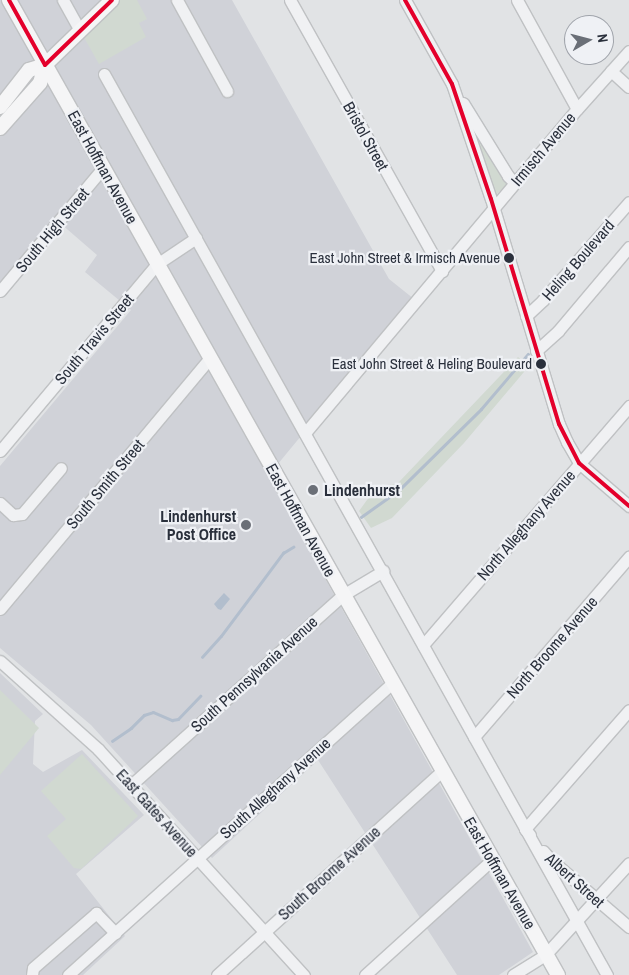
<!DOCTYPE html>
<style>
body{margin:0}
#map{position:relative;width:629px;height:975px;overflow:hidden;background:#e1e3e5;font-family:"Archivo Narrow",sans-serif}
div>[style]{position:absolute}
.built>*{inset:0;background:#d0d2d8}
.green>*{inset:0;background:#d1d9d1}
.water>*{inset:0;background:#b2becd}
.stream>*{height:2.5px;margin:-1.25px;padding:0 1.25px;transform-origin:1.25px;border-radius:1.25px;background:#b2becd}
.roads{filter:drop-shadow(1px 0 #bfc1c3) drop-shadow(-1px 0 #bfc1c3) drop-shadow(0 1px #bfc1c3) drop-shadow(0 -1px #bfc1c3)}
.minor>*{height:11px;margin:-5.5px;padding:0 5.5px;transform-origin:5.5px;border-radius:5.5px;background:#f0f1f3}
.major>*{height:14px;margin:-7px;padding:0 7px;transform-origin:7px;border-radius:7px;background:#f5f5f6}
.bus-1>*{height:4px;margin:-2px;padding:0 2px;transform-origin:2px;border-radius:2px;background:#e4002b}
.dots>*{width:14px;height:14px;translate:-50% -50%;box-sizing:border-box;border:2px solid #eff1f5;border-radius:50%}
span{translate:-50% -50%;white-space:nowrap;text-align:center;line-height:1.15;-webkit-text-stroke:4.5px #eff1f5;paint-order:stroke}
.bus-label{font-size:15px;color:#2a303c}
.right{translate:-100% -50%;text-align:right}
.street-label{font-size:16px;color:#2a303c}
.poi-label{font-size:16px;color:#2a303c;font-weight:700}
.left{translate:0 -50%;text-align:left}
.north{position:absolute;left:564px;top:15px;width:50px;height:50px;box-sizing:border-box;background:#eff1f5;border:1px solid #a0a4ab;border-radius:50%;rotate:82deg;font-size:14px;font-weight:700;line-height:20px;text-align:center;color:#2a303c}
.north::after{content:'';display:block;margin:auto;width:18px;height:22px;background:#6a6f77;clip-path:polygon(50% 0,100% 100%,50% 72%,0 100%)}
</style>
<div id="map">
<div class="built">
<div style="clip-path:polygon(0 0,232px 0,389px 279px,414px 299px,268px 476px,533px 952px,499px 975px,457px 975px,318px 760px,212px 858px,91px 725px,0 648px,0 466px,131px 310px,85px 272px,97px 255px,60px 223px,0 295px)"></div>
<div style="clip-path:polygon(0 673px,43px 714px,35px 721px,33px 764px,43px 772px,82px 750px,144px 815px,76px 874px,125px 936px,83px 975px,0 975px)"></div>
</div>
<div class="green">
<div style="clip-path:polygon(114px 0,137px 0,147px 19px,139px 23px,146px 37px,99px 64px,81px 32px)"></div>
<div style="clip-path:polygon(472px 128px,508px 183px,494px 197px)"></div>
<div style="clip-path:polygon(518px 357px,529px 366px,464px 443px,392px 518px,371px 528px,359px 511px,367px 500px,378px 488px,398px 483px)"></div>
<div style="clip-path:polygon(0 690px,39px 728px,0 775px)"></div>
<div style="clip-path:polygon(82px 754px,138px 816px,81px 869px,74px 868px,47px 836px,66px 819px,41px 791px)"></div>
</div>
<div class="water">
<div style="clip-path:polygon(224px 593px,230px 599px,221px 610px,218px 609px,214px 604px)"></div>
</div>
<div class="stream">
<div style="left:361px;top:517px;width:47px;rotate:-35.4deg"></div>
<div style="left:399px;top:490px;width:115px;rotate:-44.6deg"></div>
<div style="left:481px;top:409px;width:72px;rotate:-49.5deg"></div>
<div style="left:202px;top:657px;width:28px;rotate:-48deg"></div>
<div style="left:221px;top:636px;width:104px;rotate:-53.2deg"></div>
<div style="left:283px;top:553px;width:12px;rotate:-31deg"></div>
<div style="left:112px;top:741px;width:23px;rotate:-34deg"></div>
<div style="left:131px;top:728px;width:18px;rotate:-45deg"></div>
<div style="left:144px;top:715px;width:9px;rotate:-18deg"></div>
<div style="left:153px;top:712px;width:21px;rotate:23deg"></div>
<div style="left:172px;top:720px;width:6px;rotate:-9deg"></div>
<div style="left:178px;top:719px;width:32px;rotate:-46deg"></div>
</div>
<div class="roads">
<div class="minor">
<div style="left:63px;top:0;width:35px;rotate:61deg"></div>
<div style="left:177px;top:0;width:104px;rotate:61.2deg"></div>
<div style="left:290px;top:0;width:311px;rotate:60.7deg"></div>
<div style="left:405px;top:0;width:96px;rotate:60.8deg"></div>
<div style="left:452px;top:84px;width:121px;rotate:71.3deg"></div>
<div style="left:491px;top:199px;width:235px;rotate:73.2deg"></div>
<div style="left:559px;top:424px;width:20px;rotate:66deg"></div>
<div style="left:567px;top:442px;width:24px;rotate:60deg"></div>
<div style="left:579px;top:463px;width:66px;rotate:40.7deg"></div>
<div style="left:517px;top:0;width:124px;rotate:61.2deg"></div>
<div style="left:611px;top:71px;width:24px;rotate:42deg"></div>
<div style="left:104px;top:74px;width:1032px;rotate:60.83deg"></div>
<div style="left:463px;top:103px;width:86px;rotate:58.3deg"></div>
<div style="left:508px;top:176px;width:10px;rotate:45deg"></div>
<div style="left:0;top:291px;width:160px;rotate:-50.1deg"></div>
<div style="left:526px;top:316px;width:23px;rotate:-43deg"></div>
<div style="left:543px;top:300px;width:130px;rotate:-48.7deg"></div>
<div style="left:536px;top:351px;width:30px;rotate:-42deg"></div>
<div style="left:558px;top:331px;width:110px;rotate:-49.8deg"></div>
<div style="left:305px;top:433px;width:423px;rotate:-50deg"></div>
<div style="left:577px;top:109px;width:78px;rotate:-48.1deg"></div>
<div style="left:0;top:451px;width:244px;rotate:-50deg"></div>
<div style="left:157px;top:264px;width:47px;rotate:-33.7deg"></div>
<div style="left:0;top:503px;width:18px;rotate:43deg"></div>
<div style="left:13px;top:515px;width:9px;rotate:-6deg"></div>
<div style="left:22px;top:514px;width:60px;rotate:-49.7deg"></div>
<div style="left:0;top:609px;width:327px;rotate:-50.1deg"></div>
<div style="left:423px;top:645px;width:316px;rotate:-49.2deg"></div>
<div style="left:0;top:661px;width:132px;rotate:41.9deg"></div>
<div style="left:98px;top:749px;width:306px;rotate:47.7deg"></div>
<div style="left:474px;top:737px;width:238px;rotate:-49.3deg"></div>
<div style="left:131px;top:785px;width:285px;rotate:-41.9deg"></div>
<div style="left:343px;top:595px;width:47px;rotate:-31deg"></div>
<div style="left:530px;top:835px;width:8px;rotate:-130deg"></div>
<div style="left:525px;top:829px;width:158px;rotate:-48.8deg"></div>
<div style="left:543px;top:851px;width:12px;rotate:48deg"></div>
<div style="left:551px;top:860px;width:103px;rotate:40.7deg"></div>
<div style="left:32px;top:975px;width:7px;rotate:-82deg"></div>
<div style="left:33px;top:968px;width:84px;rotate:-41.1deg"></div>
<div style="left:96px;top:913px;width:28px;rotate:46deg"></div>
<div style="left:68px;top:975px;width:436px;rotate:-42deg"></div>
<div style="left:217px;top:975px;width:304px;rotate:-42.2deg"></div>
<div style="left:365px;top:975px;width:173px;rotate:-42.2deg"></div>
<div style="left:513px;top:975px;width:39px;rotate:-32deg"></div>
<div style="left:546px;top:954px;width:123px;rotate:-47.6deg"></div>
</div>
<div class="major">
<div style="left:9px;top:0;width:1119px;rotate:60.62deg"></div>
<div style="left:0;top:107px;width:47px;rotate:-51.9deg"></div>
<div style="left:29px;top:70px;width:17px;rotate:-17deg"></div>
<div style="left:0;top:128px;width:60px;rotate:-48.4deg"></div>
<div style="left:40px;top:83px;width:19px;rotate:-74deg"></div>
<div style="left:45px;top:65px;width:93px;rotate:-44.1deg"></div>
</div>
</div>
<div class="bus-1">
<div style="left:9px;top:0;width:74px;rotate:61deg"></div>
<div style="left:405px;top:0;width:96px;rotate:60.8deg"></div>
<div style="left:452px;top:84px;width:121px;rotate:71.3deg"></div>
<div style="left:491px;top:199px;width:235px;rotate:73.2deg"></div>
<div style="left:559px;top:424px;width:44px;rotate:62.9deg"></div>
<div style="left:579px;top:463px;width:66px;rotate:40.7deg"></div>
<div style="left:45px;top:65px;width:93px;rotate:-44.1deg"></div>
</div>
<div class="dots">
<div style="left:509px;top:258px;background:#2a303c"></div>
<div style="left:541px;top:364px;background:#2a303c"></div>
<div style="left:313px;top:490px;background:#6a6f77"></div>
<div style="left:246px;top:525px;background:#6a6f77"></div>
</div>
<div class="bus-label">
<span class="right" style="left:500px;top:258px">East John Street &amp; Irmisch Avenue</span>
<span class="right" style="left:532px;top:364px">East John Street &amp; Heling Boulevard</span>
</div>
<div class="street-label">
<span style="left:366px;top:136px;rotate:61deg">Bristol Street</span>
<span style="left:543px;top:149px;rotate:-50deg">Irmisch Avenue</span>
<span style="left:103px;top:167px;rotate:61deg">East Hoffman Avenue</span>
<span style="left:52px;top:230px;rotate:-50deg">South High Street</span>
<span style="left:578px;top:260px;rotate:-49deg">Heling Boulevard</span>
<span style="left:94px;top:339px;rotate:-50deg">South Travis Street</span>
<span style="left:105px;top:484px;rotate:-50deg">South Smith Street</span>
<span style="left:301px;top:520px;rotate:61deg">East Hoffman Avenue</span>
<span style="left:526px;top:525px;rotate:-49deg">North Alleghany Avenue</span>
<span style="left:552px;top:647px;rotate:-49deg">North Broome Avenue</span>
<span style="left:254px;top:674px;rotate:-42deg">South Pennsylvania Avenue</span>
<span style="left:275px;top:788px;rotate:-42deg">South Alleghany Avenue</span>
<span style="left:157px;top:813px;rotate:48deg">East Gates Avenue</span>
<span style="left:329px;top:873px;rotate:-42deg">South Broome Avenue</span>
<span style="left:500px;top:873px;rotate:60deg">East Hoffman Avenue</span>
<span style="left:575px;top:880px;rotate:42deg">Albert Street</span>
</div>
<div class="poi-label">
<span class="left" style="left:324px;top:490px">Lindenhurst</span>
<span class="right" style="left:236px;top:525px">Lindenhurst<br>Post Office</span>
</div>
<div class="north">N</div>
</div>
